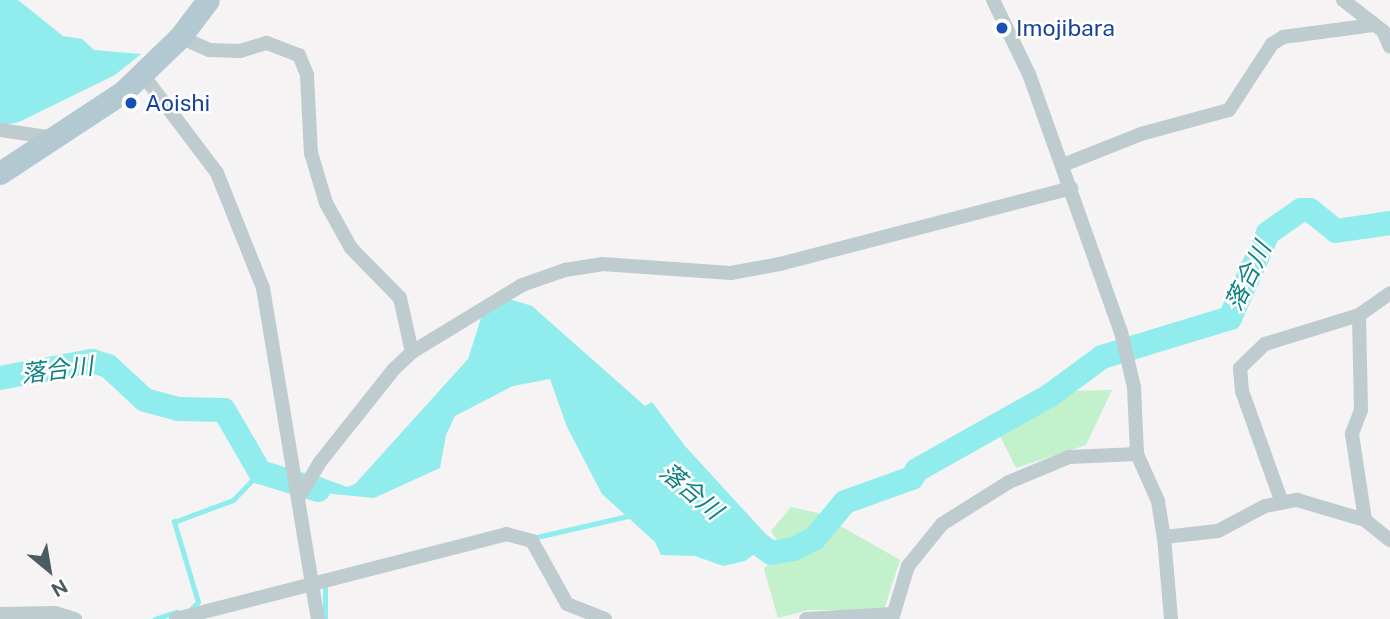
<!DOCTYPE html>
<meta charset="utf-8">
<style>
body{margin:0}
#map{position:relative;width:1390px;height:619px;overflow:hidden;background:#f5f3f3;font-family:"Public Sans","Noto Sans JP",sans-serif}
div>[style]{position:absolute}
.green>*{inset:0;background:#c3f1cb}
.water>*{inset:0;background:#91eded}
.stream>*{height:4.5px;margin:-2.25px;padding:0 2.25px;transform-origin:2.25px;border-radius:2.25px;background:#91eded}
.river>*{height:24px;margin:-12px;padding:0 12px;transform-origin:12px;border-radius:12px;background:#91eded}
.street>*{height:14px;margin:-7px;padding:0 7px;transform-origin:7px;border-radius:7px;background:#becbcf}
.primary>*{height:23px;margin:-11.5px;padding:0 11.5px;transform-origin:11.5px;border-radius:11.5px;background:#b3c9d1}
.dots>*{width:19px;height:19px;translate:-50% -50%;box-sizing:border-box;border:4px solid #fff;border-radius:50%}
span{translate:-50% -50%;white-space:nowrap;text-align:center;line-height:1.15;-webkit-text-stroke:5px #fff;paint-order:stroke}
.transit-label{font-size:23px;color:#164399}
.left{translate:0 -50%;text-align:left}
.water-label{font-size:24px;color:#0e8281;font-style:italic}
.north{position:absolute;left:14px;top:535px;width:70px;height:70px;-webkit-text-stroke:5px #fff;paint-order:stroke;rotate:150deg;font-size:19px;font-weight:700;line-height:28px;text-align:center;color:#4a5b61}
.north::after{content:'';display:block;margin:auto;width:24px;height:32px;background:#4a5b61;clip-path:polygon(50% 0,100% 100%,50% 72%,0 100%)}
</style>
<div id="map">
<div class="green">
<div style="clip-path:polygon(1112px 390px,1086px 445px,1016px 468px,998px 432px,1070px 391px)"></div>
<div style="clip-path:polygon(791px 507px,818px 513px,900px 560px,884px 610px,809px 610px,778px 618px,764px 569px,772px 561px,777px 540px,771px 531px)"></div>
</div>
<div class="water">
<div style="clip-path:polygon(0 0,18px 0,63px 36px,82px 39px,94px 50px,141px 54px,115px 75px,19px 122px,0 126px)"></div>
<div style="clip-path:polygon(509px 299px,532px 306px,645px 406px,652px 402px,685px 446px,774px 543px,769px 556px,756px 553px,745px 561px,723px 566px,695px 556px,661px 555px,655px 542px,602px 494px,567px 427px,550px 379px,513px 386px,455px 416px,446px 435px,440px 468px,374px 498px,313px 492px,320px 477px,347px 487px,355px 484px,468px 359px,482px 315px)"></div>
</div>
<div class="stream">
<div style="left:537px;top:537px;width:93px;rotate:-13deg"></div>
<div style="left:192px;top:608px;width:8px;rotate:-45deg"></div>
<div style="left:198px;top:602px;width:84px;rotate:-106.7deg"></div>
<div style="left:174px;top:522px;width:63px;rotate:-20.4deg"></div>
<div style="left:233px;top:500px;width:39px;rotate:-46deg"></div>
<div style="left:155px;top:619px;width:23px;rotate:-18deg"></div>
<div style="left:325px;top:619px;width:33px;rotate:-90deg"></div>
</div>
<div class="river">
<div style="left:0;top:378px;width:94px;rotate:-10.5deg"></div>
<div style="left:92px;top:361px;width:17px;rotate:17deg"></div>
<div style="left:108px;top:366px;width:50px;rotate:42.6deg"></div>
<div style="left:145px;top:400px;width:35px;rotate:15deg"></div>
<div style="left:179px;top:409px;width:45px;rotate:1.3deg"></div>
<div style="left:224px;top:410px;width:72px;rotate:59.9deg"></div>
<div style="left:260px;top:472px;width:61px;rotate:17.2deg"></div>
<div style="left:745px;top:534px;width:32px;rotate:36deg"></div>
<div style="left:771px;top:553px;width:23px;rotate:-10deg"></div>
<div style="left:794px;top:549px;width:22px;rotate:-27deg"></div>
<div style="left:814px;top:539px;width:48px;rotate:-50deg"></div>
<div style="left:845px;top:502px;width:71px;rotate:-19.7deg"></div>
<div style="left:912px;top:478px;width:9px;rotate:-58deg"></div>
<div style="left:917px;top:470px;width:151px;rotate:-29.3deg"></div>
<div style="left:1049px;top:396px;width:66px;rotate:-36.3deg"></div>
<div style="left:1102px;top:357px;width:134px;rotate:-16.9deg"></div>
<div style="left:1230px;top:318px;width:93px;rotate:-65.9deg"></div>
<div style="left:1268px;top:233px;width:40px;rotate:-34.9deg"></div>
<div style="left:1301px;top:210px;width:9px"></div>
<div style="left:1310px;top:210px;width:33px;rotate:39deg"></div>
<div style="left:1336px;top:231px;width:55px;rotate:-8.4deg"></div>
</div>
<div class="street">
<div style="left:993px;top:0;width:82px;rotate:64.1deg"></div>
<div style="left:1029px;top:74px;width:274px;rotate:70.4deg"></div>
<div style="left:1121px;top:332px;width:57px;rotate:76.7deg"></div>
<div style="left:1134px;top:387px;width:67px;rotate:87.4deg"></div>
<div style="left:1137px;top:454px;width:51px;rotate:65.9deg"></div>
<div style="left:1158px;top:501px;width:36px;rotate:81deg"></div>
<div style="left:1164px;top:537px;width:82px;rotate:85.1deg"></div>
<div style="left:1343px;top:0;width:51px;rotate:37.8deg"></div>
<div style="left:1383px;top:31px;width:17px;rotate:66deg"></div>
<div style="left:180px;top:37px;width:32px;rotate:24deg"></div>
<div style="left:209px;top:50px;width:31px;rotate:2deg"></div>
<div style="left:240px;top:51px;width:28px;rotate:-17deg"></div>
<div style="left:267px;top:43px;width:34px;rotate:21deg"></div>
<div style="left:299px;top:55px;width:22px;rotate:68deg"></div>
<div style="left:307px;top:75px;width:78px;rotate:87.1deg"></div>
<div style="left:311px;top:153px;width:52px;rotate:73.3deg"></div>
<div style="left:326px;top:203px;width:51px;rotate:60.9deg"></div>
<div style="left:351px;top:248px;width:70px;rotate:45.6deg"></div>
<div style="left:400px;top:298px;width:55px;rotate:77.5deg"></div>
<div style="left:143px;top:75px;width:123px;rotate:52.9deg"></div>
<div style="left:217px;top:173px;width:124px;rotate:68.2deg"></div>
<div style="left:263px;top:288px;width:336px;rotate:80.6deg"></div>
<div style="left:0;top:130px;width:56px;rotate:8.3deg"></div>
<div style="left:1063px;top:165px;width:84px;rotate:-21.7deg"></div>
<div style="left:1141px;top:134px;width:91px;rotate:-15.3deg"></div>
<div style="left:1229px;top:110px;width:79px;rotate:-56.9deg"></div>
<div style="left:1272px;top:44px;width:13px;rotate:-32deg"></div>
<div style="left:1283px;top:37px;width:91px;rotate:-7.6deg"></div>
<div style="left:1359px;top:315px;width:95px;rotate:88.8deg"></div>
<div style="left:1361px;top:410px;width:26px;rotate:111deg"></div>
<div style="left:1352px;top:434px;width:87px;rotate:81.4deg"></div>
<div style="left:299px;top:497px;width:41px;rotate:-59deg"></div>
<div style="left:320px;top:462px;width:119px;rotate:-51.5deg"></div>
<div style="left:394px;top:369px;width:25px;rotate:-43deg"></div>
<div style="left:412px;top:352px;width:129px;rotate:-31.3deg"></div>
<div style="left:522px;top:285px;width:46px;rotate:-19.2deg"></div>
<div style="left:565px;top:270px;width:37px;rotate:-9deg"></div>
<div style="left:602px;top:264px;width:129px;rotate:4deg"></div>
<div style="left:731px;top:273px;width:50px;rotate:-10.4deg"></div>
<div style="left:780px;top:264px;width:301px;rotate:-14.6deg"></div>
<div style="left:1281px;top:500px;width:116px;rotate:-109.7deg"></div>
<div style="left:1242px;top:391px;width:23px;rotate:-95deg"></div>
<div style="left:1240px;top:368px;width:35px;rotate:-44deg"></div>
<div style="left:1265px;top:344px;width:98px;rotate:-17.1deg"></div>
<div style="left:1359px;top:315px;width:38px;rotate:-35deg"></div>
<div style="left:1164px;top:537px;width:54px;rotate:-6.3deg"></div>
<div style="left:1218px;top:531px;width:53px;rotate:-28deg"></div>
<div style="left:1265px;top:506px;width:33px;rotate:-11deg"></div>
<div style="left:1297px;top:500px;width:71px;rotate:16.4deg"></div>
<div style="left:1365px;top:520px;width:32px;rotate:39deg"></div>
<div style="left:0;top:614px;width:55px;rotate:-1deg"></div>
<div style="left:55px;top:613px;width:21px;rotate:17deg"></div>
<div style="left:176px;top:619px;width:341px;rotate:-14.4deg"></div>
<div style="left:506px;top:534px;width:27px;rotate:15deg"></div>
<div style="left:532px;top:541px;width:72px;rotate:60.9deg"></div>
<div style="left:567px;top:604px;width:41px;rotate:21.5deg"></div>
<div style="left:806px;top:619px;width:86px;rotate:-3.3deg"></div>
<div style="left:892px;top:619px;width:55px;rotate:-73.2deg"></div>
<div style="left:908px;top:566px;width:54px;rotate:-51deg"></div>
<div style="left:942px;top:524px;width:79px;rotate:-32.1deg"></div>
<div style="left:1009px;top:482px;width:65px;rotate:-22.6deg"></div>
<div style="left:1069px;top:457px;width:68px;rotate:-2.5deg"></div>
</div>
<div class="primary">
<div style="left:0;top:173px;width:147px;rotate:-33.4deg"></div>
<div style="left:123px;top:92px;width:79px;rotate:-44deg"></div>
<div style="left:180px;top:37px;width:46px;rotate:-52.9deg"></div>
</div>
<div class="dots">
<div style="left:1002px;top:28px;background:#1a4fb4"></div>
<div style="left:131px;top:103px;background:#1a4fb4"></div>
</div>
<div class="transit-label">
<span class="left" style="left:1016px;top:28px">Imojibara</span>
<span class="left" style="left:145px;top:103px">Aoishi</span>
</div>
<div class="water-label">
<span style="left:1248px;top:276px;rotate:-64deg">落合川</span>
<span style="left:57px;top:370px;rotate:-7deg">落合川</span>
<span style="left:691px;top:491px;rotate:40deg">落合川</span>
</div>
<div class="north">N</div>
</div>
